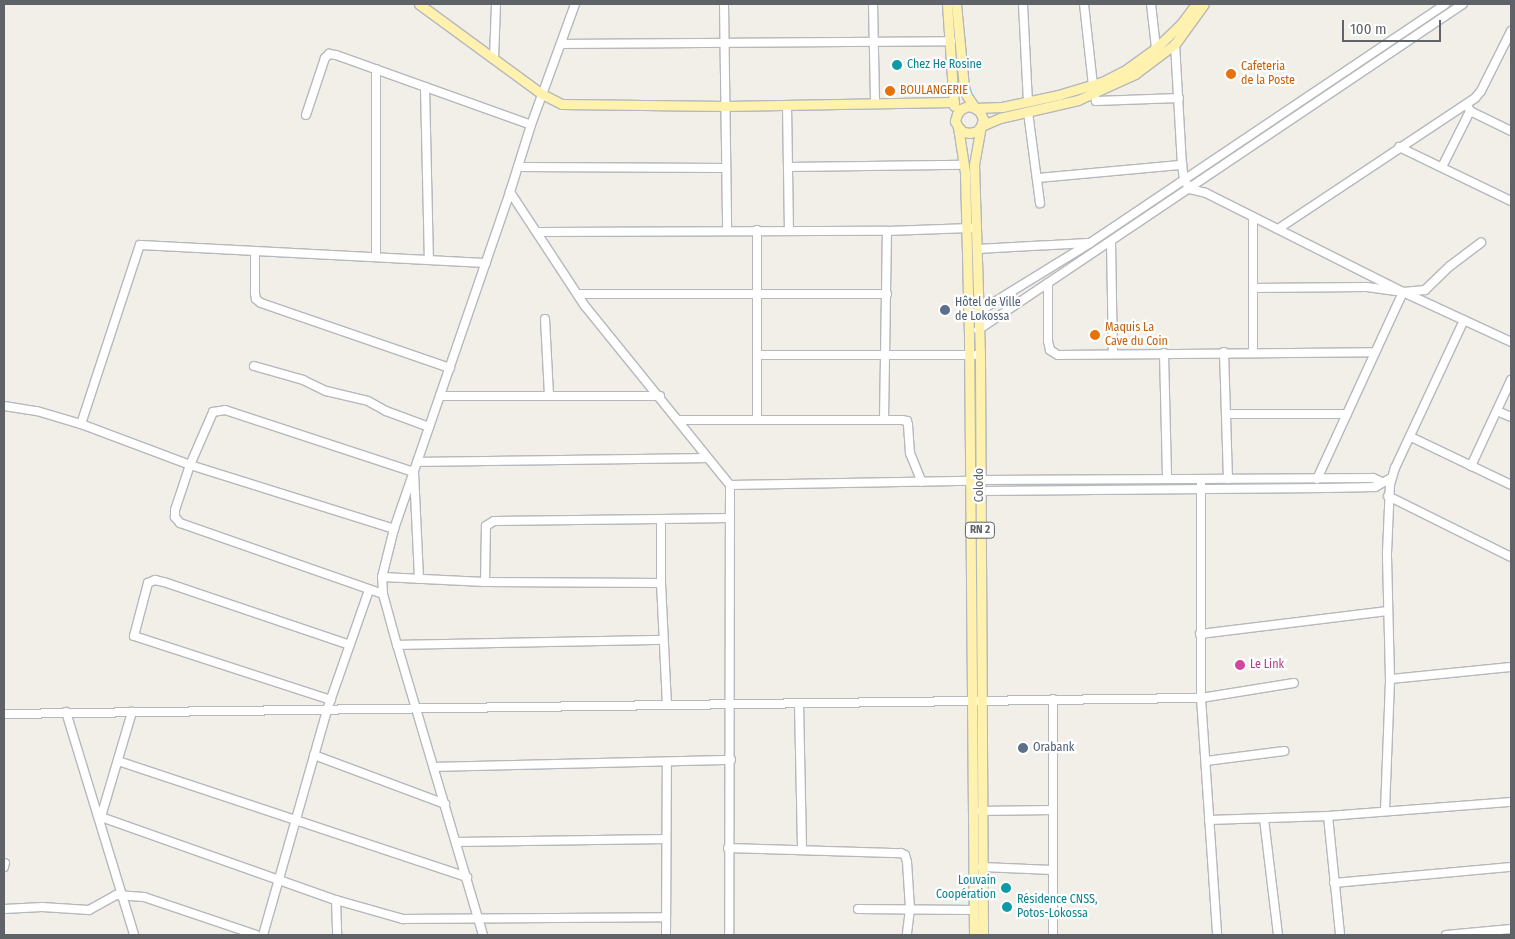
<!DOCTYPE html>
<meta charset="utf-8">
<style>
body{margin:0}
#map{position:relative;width:1515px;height:939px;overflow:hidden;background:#f1efe8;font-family:"Fira Sans Condensed",sans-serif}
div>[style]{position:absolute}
.roads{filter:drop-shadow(1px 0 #b5b8bc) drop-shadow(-1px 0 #b5b8bc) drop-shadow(0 1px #b5b8bc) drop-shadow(0 -1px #b5b8bc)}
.minor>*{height:8px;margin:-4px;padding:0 4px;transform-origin:4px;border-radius:4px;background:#fff}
.major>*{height:9px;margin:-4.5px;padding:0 4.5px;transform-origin:4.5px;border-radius:4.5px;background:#fff2af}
.dots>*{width:14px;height:14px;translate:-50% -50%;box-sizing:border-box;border:2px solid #fff;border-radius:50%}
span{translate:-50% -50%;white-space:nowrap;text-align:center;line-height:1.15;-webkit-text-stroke:4.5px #fff;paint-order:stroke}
.shield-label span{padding:1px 4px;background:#fff;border:1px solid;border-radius:4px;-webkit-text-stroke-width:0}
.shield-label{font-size:11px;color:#5f6368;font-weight:700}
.culture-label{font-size:12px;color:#0d838f}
.left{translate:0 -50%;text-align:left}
.right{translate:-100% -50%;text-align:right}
.food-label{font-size:12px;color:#c56008}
.service-label{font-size:12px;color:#4e5e75}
.street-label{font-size:12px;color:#5f6368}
.hotel-label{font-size:12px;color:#b23c85}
.frame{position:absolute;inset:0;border:5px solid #5f6368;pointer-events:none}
.scale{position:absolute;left:1342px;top:20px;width:99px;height:22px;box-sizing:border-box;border:2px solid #5f6368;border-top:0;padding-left:6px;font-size:15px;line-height:18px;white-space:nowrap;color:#5f6368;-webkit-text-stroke:4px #fff;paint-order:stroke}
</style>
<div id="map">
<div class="roads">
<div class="minor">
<div style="left:724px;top:4px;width:226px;rotate:89.2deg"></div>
<div style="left:873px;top:4px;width:98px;rotate:88.8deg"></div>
<div style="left:1023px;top:4px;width:98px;rotate:87.1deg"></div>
<div style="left:1084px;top:4px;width:81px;rotate:83.7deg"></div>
<div style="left:1151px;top:4px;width:44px;rotate:83.5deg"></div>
<div style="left:561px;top:44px;width:390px;rotate:-0.4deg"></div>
<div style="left:1175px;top:44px;width:121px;rotate:86.7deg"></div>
<div style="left:1182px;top:165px;width:15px;rotate:82deg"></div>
<div style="left:1184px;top:180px;width:11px;rotate:56deg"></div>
<div style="left:1190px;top:189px;width:16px;rotate:14deg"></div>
<div style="left:1206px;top:193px;width:220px;rotate:26.7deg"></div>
<div style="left:1403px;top:292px;width:119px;rotate:24.8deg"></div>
<div style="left:494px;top:59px;width:55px;rotate:-87.9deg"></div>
<div style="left:425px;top:87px;width:173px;rotate:88.7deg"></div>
<div style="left:1094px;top:94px;width:7px;rotate:74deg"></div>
<div style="left:1096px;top:101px;width:83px;rotate:-2.1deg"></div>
<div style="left:787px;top:105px;width:125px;rotate:89.1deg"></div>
<div style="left:1468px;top:107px;width:4px;rotate:63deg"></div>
<div style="left:1470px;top:111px;width:46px;rotate:26deg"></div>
<div style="left:1028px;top:112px;width:92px;rotate:82.5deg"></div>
<div style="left:306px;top:115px;width:60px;rotate:-71.6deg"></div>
<div style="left:325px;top:58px;width:6px;rotate:-45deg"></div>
<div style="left:329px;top:54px;width:7px;rotate:8deg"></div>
<div style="left:336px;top:55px;width:207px;rotate:19.7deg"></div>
<div style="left:1399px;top:147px;width:124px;rotate:25.7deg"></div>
<div style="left:518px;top:167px;width:208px;rotate:0.3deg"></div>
<div style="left:788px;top:167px;width:176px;rotate:-0.7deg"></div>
<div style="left:1442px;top:167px;width:63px;rotate:-63.4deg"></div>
<div style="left:1038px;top:178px;width:145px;rotate:-5.2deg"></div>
<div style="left:510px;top:192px;width:136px;rotate:56.7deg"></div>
<div style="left:585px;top:306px;width:230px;rotate:51deg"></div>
<div style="left:730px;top:485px;width:450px;rotate:90.1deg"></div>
<div style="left:1253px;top:217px;width:135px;rotate:90deg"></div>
<div style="left:1278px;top:229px;width:237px;rotate:-33.6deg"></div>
<div style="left:1475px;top:98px;width:9px;rotate:-49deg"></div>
<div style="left:1481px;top:91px;width:67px;rotate:-63.4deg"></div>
<div style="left:538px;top:232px;width:349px;rotate:-0.2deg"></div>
<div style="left:887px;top:231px;width:84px;rotate:-2deg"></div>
<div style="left:1111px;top:242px;width:112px;rotate:89deg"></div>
<div style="left:977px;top:249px;width:111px;rotate:-3.1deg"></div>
<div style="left:255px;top:251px;width:42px;rotate:90deg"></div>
<div style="left:255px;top:293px;width:6px;rotate:81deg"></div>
<div style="left:256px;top:299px;width:6px;rotate:39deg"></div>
<div style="left:261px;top:303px;width:200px;rotate:19deg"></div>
<div style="left:376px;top:257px;width:188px;rotate:-90deg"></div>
<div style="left:1048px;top:283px;width:58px;rotate:90deg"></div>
<div style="left:1048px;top:341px;width:9px;rotate:77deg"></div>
<div style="left:1050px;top:350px;width:9px;rotate:32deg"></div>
<div style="left:1058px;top:355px;width:317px;rotate:-0.5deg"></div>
<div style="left:1253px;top:288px;width:114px;rotate:-0.5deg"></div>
<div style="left:1367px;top:287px;width:29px;rotate:8deg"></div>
<div style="left:578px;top:294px;width:309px"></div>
<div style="left:978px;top:312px;width:132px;rotate:-31.6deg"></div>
<div style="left:1090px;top:243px;width:428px;rotate:-33.9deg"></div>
<div style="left:545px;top:319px;width:77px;rotate:87deg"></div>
<div style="left:978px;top:330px;width:584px;rotate:-33.91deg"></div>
<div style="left:1224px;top:352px;width:127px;rotate:88.2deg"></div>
<div style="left:1164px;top:353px;width:126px;rotate:88.6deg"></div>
<div style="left:757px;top:355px;width:223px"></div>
<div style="left:254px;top:366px;width:51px;rotate:15.9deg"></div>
<div style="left:303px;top:380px;width:25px;rotate:26deg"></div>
<div style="left:326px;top:391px;width:43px;rotate:13.4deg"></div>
<div style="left:368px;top:401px;width:21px;rotate:29deg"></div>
<div style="left:386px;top:411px;width:46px;rotate:20.4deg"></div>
<div style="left:440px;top:396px;width:220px"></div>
<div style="left:4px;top:406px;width:33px;rotate:9deg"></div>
<div style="left:37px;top:411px;width:46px;rotate:16.5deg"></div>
<div style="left:81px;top:424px;width:116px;rotate:20.6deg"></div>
<div style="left:190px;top:465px;width:214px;rotate:17.4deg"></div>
<div style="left:1497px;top:411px;width:15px;rotate:23deg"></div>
<div style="left:1226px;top:414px;width:121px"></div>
<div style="left:757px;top:419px;width:189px;rotate:-90deg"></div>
<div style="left:679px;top:420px;width:223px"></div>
<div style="left:902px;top:420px;width:5px;rotate:11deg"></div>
<div style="left:907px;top:421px;width:4px;rotate:76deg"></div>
<div style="left:908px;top:425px;width:28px;rotate:86deg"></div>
<div style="left:910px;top:453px;width:31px;rotate:68deg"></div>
<div style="left:884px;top:420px;width:189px;rotate:-89.1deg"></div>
<div style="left:81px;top:424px;width:188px;rotate:-71.8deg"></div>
<div style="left:140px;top:245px;width:346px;rotate:3deg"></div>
<div style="left:1411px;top:437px;width:111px;rotate:25.6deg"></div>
<div style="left:417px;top:462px;width:290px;rotate:-0.8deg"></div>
<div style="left:1471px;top:466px;width:95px;rotate:-65.1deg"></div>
<div style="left:1201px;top:479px;width:219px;rotate:90deg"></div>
<div style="left:1201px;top:698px;width:238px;rotate:86.1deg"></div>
<div style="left:1317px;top:479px;width:206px;rotate:-65.3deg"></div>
<div style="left:1403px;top:292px;width:22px;rotate:-5deg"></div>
<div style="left:1425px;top:290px;width:35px;rotate:-44deg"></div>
<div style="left:1450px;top:266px;width:39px;rotate:-37deg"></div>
<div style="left:980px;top:480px;width:393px;rotate:-0.3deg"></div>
<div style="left:1373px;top:478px;width:10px;rotate:24deg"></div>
<div style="left:730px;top:485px;width:241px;rotate:-1deg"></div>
<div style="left:980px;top:491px;width:347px;rotate:-0.5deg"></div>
<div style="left:1327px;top:488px;width:48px;rotate:-1.2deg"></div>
<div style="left:1375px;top:487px;width:18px;rotate:-29deg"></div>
<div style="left:1388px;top:496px;width:137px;rotate:26.4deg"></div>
<div style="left:661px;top:519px;width:64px;rotate:90deg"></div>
<div style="left:661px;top:583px;width:122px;rotate:87.2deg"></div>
<div style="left:382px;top:577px;width:103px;rotate:2.8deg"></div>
<div style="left:485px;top:582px;width:176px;rotate:0.3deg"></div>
<div style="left:485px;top:582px;width:56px;rotate:-89deg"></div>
<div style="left:486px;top:526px;width:9px;rotate:-32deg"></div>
<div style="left:494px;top:521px;width:236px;rotate:-0.7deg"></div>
<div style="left:383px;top:594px;width:215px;rotate:-160.7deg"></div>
<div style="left:180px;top:523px;width:8px;rotate:-130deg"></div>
<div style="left:175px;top:517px;width:7px;rotate:-90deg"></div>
<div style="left:175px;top:510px;width:47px;rotate:-71.6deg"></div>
<div style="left:190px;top:465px;width:58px;rotate:-66.5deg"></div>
<div style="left:213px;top:412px;width:12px;rotate:-9deg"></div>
<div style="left:225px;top:410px;width:199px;rotate:18.2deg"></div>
<div style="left:414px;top:472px;width:107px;rotate:87.3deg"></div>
<div style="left:1200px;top:634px;width:189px;rotate:-7deg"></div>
<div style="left:397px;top:645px;width:266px;rotate:-1.1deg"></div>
<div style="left:1390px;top:679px;width:122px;rotate:-5.7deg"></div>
<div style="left:1053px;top:699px;width:236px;rotate:90deg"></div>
<div style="left:331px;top:700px;width:207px;rotate:-162deg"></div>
<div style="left:134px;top:636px;width:55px;rotate:-75.2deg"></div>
<div style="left:148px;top:583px;width:8px;rotate:-23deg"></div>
<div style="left:155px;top:580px;width:9px;rotate:13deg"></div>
<div style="left:164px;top:582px;width:196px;rotate:18.7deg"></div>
<div style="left:799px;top:703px;width:146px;rotate:88.8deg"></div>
<div style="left:66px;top:712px;width:233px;rotate:73deg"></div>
<div style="left:4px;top:714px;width:1197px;rotate:-0.77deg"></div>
<div style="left:1201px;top:698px;width:94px;rotate:-9.2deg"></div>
<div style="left:314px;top:755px;width:140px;rotate:20.5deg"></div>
<div style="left:118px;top:761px;width:368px;rotate:18.4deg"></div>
<div style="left:1206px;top:761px;width:79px;rotate:-7.3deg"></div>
<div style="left:435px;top:767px;width:296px;rotate:-1.4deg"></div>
<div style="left:981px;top:811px;width:70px;rotate:-0.8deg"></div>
<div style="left:1385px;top:811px;width:132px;rotate:-87.8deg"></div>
<div style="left:1390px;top:679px;width:126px;rotate:-91.4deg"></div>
<div style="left:1387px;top:553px;width:68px;rotate:-87.5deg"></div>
<div style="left:1390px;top:485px;width:18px;rotate:-74deg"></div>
<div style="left:1395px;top:468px;width:163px;rotate:-65deg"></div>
<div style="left:1328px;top:816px;width:120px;rotate:84.2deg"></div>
<div style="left:101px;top:817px;width:249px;rotate:19.5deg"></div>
<div style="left:336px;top:900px;width:70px;rotate:15.8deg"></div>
<div style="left:403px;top:919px;width:263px;rotate:-0.4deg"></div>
<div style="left:1264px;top:819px;width:117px;rotate:83.1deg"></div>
<div style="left:100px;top:820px;width:113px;rotate:-73.5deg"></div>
<div style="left:1209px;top:820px;width:119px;rotate:-1.9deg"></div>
<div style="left:1328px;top:816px;width:184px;rotate:-4.4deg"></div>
<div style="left:456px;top:842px;width:210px;rotate:-0.8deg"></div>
<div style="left:728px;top:848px;width:173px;rotate:1.7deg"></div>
<div style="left:901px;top:853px;width:4px;rotate:27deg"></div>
<div style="left:905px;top:855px;width:7px;rotate:74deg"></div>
<div style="left:907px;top:862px;width:47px;rotate:86.3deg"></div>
<div style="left:910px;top:909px;width:26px;rotate:97deg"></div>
<div style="left:4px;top:867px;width:4px;rotate:-76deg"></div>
<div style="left:982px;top:867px;width:70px;rotate:2.5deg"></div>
<div style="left:1334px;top:883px;width:178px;rotate:-5.2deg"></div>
<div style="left:336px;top:900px;width:35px;rotate:88deg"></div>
<div style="left:4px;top:909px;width:38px;rotate:-3deg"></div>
<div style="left:42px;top:907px;width:47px;rotate:3.7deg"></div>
<div style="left:89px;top:910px;width:31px;rotate:-29deg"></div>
<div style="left:116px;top:895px;width:28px;rotate:4deg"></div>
<div style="left:144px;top:897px;width:118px;rotate:18.7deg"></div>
<div style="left:858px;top:909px;width:116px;rotate:0.5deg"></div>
<div style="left:263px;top:935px;width:234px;rotate:-74.1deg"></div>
<div style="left:327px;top:710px;width:127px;rotate:-70.7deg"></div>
<div style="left:483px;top:935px;width:302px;rotate:-106.5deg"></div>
<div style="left:397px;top:645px;width:53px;rotate:-105.4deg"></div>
<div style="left:383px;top:594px;width:17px;rotate:-93deg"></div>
<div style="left:382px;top:577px;width:49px;rotate:-76deg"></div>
<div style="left:394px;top:529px;width:356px;rotate:-71deg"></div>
<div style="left:510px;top:192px;width:70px;rotate:-72.6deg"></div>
<div style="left:531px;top:125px;width:129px;rotate:-70deg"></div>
<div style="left:666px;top:935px;width:173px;rotate:-89.7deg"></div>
<div style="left:1446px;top:935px;width:65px;rotate:-5.3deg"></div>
</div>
<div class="major">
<div style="left:419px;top:4px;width:152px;rotate:36.2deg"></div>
<div style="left:542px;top:94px;width:22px;rotate:27deg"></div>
<div style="left:562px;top:104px;width:163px;rotate:0.7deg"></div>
<div style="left:725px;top:106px;width:229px;rotate:-1deg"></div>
<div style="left:947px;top:4px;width:102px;rotate:86.1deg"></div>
<div style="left:956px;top:4px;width:83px;rotate:84.5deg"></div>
<div style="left:964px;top:87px;width:9px;rotate:72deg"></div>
<div style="left:967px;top:96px;width:14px;rotate:56deg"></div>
<div style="left:975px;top:108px;width:6px;rotate:39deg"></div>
<div style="left:980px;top:112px;width:8px;rotate:67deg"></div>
<div style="left:983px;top:119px;width:7px;rotate:106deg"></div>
<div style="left:981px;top:126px;width:6px;rotate:129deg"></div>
<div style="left:977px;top:131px;width:7px;rotate:164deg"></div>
<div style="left:970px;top:133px;width:7px;rotate:-172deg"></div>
<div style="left:963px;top:132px;width:7px;rotate:-135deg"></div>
<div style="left:958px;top:127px;width:7px;rotate:-117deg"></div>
<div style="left:955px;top:121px;width:7px;rotate:-74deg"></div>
<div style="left:957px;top:114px;width:6px;rotate:-51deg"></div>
<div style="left:961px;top:109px;width:8px;rotate:-23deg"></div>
<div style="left:968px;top:106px;width:7px;rotate:16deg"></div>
<div style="left:975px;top:108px;width:27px;rotate:-2deg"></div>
<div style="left:1002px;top:107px;width:57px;rotate:-12.1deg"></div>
<div style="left:1058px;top:95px;width:46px;rotate:-16.5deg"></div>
<div style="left:1102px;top:82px;width:28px;rotate:-27deg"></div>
<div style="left:1127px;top:69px;width:36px;rotate:-36deg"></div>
<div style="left:1156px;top:48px;width:35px;rotate:-44deg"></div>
<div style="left:1181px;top:24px;width:25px;rotate:-53deg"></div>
<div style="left:958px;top:127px;width:46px;rotate:81.2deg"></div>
<div style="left:965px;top:172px;width:165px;rotate:88.6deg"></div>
<div style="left:969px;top:337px;width:598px;rotate:89.52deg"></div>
<div style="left:983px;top:935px;width:580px;rotate:-90.3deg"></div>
<div style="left:980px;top:355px;width:190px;rotate:-91.8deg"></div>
<div style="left:974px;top:165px;width:40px;rotate:-80deg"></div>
<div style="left:981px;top:126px;width:21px;rotate:-23deg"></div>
<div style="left:1000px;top:118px;width:80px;rotate:-13deg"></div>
<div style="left:1078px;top:100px;width:63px;rotate:-24.5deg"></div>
<div style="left:1135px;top:74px;width:50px;rotate:-36.9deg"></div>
<div style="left:1175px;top:44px;width:49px;rotate:-54.1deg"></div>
</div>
</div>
<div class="dots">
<div style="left:897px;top:65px;background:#0f9aa8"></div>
<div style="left:1231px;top:74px;background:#e8710a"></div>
<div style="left:890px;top:91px;background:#e8710a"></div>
<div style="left:945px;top:310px;background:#5c6f8a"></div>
<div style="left:1095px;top:335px;background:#e8710a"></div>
<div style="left:1240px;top:665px;background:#d1479c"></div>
<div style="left:1023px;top:748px;background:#5c6f8a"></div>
<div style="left:1006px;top:888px;background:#0f9aa8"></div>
<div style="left:1007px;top:907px;background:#0f9aa8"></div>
</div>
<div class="shield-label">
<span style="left:980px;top:530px">RN 2</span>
</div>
<div class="culture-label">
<span class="left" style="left:907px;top:65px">Chez He Rosine</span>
<span class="right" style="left:996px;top:888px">Louvain<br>Coopération</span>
<span class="left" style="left:1017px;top:907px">Résidence CNSS,<br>Potos-Lokossa</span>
</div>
<div class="food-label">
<span class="left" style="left:1241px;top:74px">Cafeteria<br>de la Poste</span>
<span class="left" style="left:900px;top:91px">BOULANGERIE</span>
<span class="left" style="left:1105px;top:335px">Maquis La<br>Cave du Coin</span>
</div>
<div class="service-label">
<span class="left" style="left:955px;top:310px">Hôtel de Ville<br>de Lokossa</span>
<span class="left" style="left:1033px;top:748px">Orabank</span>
</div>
<div class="street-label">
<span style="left:980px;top:485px;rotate:-90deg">Colodo</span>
</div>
<div class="hotel-label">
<span class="left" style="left:1250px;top:665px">Le Link</span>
</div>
<div class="frame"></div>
<div class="scale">100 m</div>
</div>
